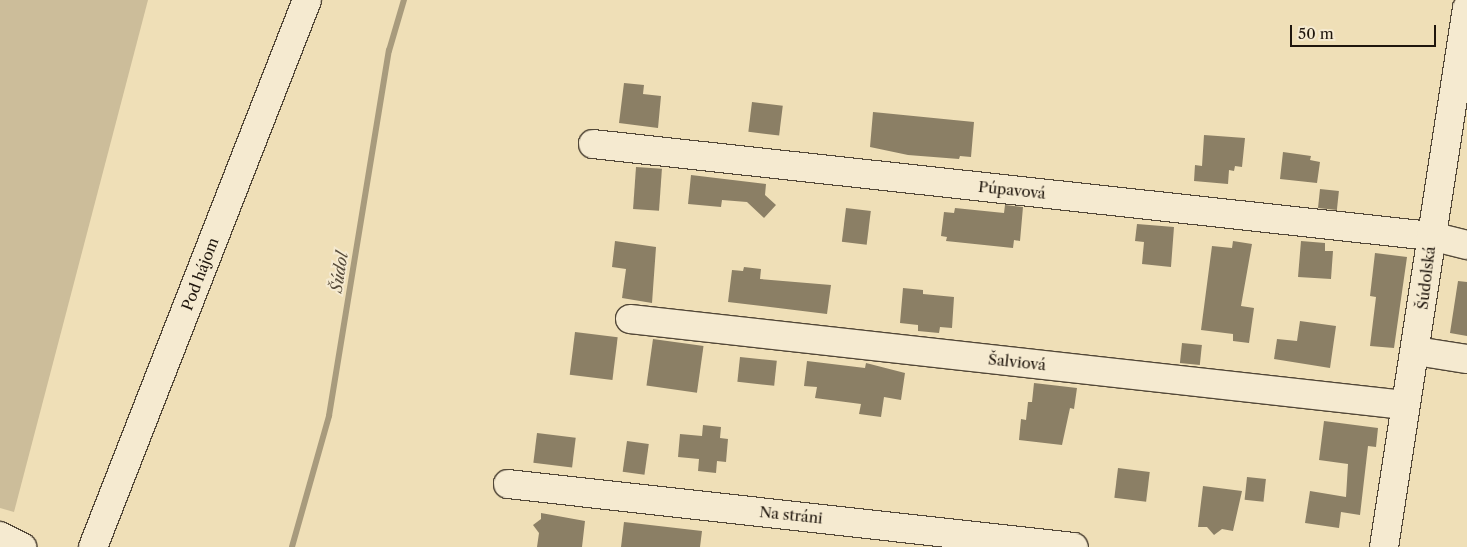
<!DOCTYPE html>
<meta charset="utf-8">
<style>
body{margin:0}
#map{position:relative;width:1467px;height:547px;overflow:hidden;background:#efdfb7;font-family:"Libre Caslon Text",serif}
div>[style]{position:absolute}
.green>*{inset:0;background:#ccbd9a}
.stream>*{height:5.5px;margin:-2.75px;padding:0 2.75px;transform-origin:2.75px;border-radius:2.75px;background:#a89b7d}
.building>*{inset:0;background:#8b7f65;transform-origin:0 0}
.roads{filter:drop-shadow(1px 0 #534838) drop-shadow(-1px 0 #534838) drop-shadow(0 1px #534838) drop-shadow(0 -1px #534838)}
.minor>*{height:28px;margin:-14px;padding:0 14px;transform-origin:14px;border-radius:14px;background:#f5ead0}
span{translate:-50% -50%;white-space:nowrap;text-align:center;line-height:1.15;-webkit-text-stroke:4px #f5ead0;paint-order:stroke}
.street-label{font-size:15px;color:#1f160d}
.water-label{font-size:16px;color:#564b3a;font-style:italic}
.scale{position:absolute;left:1290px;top:25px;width:146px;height:22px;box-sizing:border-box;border:2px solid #1f160d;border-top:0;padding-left:6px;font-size:15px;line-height:18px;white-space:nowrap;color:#1f160d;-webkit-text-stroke:4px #f5ead0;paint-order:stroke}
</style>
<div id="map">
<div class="green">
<div style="clip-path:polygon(0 0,148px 0,14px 512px,0 508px)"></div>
</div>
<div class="stream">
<div style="left:292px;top:547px;width:136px;rotate:-74.2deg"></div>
<div style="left:329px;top:416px;width:370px;rotate:-80.7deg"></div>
<div style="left:389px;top:51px;width:53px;rotate:-73.6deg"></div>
</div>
<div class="building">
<div style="clip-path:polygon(624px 83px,644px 85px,643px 94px,661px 96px,658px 128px,619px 123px)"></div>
<div style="left:752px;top:102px;width:31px;height:30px;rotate:7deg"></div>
<div style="clip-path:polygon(873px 112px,974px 122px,971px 157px,960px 156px,959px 159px,908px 155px,870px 147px)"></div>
<div style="clip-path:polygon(1204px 135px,1245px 138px,1242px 167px,1235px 166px,1234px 171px,1229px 170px,1228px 184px,1194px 181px,1195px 165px,1202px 166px)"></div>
<div style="clip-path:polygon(1283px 152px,1311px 156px,1310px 160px,1320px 162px,1317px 183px,1280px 179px)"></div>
<div style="left:636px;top:167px;width:26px;height:42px;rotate:4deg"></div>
<div style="clip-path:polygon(691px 175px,766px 184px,765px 195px,776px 205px,764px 218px,747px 202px,722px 200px,721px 207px,688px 204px)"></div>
<div style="left:1320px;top:189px;width:19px;height:19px;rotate:6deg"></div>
<div style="clip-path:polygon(1005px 205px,1023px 207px,1020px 241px,1014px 240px,1013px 248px,946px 241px,947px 237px,941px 236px,944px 212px,954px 213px,955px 208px,1004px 213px)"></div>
<div style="left:846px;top:208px;width:25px;height:34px;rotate:7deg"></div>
<div style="clip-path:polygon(1137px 224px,1174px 227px,1171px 267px,1142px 264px,1144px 242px,1135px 241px)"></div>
<div style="clip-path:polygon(615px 241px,656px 247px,652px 303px,622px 298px,626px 269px,612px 267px)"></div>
<div style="clip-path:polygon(1233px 241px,1252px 244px,1241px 306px,1254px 308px,1249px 343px,1233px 341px,1233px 334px,1201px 330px,1212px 246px,1232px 248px)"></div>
<div style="clip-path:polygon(1301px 241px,1325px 243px,1325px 251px,1333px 251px,1331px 279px,1298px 277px)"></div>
<div style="clip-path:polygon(1375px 253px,1407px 257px,1394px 348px,1370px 346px,1376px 297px,1370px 296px)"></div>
<div style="clip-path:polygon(744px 267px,761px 269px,760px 279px,831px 285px,827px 314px,728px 302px,732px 270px,743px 271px)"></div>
<div style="clip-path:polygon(1458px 281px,1467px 282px,1467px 336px,1450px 333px)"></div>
<div style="clip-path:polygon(903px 288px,923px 290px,923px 294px,954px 297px,952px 328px,940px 327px,939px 333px,918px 331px,918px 325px,900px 323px)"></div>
<div style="clip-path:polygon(1300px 321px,1336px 326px,1330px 368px,1274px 359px,1277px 339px,1297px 341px)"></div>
<div style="left:575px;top:332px;width:43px;height:43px;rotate:7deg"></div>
<div style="left:653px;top:339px;width:51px;height:47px;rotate:8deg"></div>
<div style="left:1182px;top:343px;width:20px;height:20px;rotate:6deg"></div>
<div style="left:740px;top:357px;width:37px;height:25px;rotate:6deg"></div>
<div style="clip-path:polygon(807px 361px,865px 368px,866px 363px,905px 373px,901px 400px,884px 397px,881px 417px,859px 414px,861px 404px,815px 398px,817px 387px,804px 386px)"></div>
<div style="clip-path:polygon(1034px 383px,1077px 388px,1074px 409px,1070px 408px,1062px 445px,1019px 440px,1021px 419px,1026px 420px,1028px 402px,1032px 402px)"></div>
<div style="clip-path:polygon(1324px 421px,1378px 428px,1376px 447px,1368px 446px,1360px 515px,1341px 512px,1339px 528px,1305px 523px,1310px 491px,1346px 497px,1348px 464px,1319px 460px)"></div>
<div style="clip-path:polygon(703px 425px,721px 427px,720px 438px,728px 439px,726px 462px,717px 461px,716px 473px,698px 471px,699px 459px,678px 457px,680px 434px,702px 436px)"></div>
<div style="left:537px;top:433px;width:39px;height:30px;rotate:7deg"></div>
<div style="left:627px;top:441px;width:22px;height:31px;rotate:8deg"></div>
<div style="left:1118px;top:468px;width:32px;height:30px;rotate:7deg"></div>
<div style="left:1247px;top:477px;width:19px;height:23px;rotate:6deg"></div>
<div style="clip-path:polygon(1203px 486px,1242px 491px,1233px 531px,1222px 529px,1214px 535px,1207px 527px,1198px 527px)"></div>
<div style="clip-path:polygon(541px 513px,585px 521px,582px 547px,537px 547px,539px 533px,533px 525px,541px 519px)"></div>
<div style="clip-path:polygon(624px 522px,702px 531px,700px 547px,621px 547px)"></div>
</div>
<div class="roads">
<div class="minor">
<div style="left:593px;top:144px;width:843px;rotate:6.27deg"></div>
<div style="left:1431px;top:236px;width:37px;rotate:14deg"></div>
<div style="left:630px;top:319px;width:779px;rotate:6.34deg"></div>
<div style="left:1416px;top:351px;width:52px;rotate:8.9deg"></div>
<div style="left:508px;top:484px;width:569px;rotate:6.36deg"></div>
<div style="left:0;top:536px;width:25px;rotate:27deg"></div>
<div style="left:93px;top:547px;width:587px;rotate:-68.63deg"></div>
<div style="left:1384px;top:547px;width:545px;rotate:-81.25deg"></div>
</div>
</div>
<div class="street-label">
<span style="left:1012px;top:190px;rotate:6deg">Púpavová</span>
<span style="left:200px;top:274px;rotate:-69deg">Pod hájom</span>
<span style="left:1426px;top:278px;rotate:-83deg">Šúdolská</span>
<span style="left:1017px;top:362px;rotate:6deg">Šalviová</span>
<span style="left:791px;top:515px;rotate:6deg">Na stráni</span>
</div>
<div class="water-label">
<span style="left:339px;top:272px;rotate:-81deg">Šúdol</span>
</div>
<div class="scale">50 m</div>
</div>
